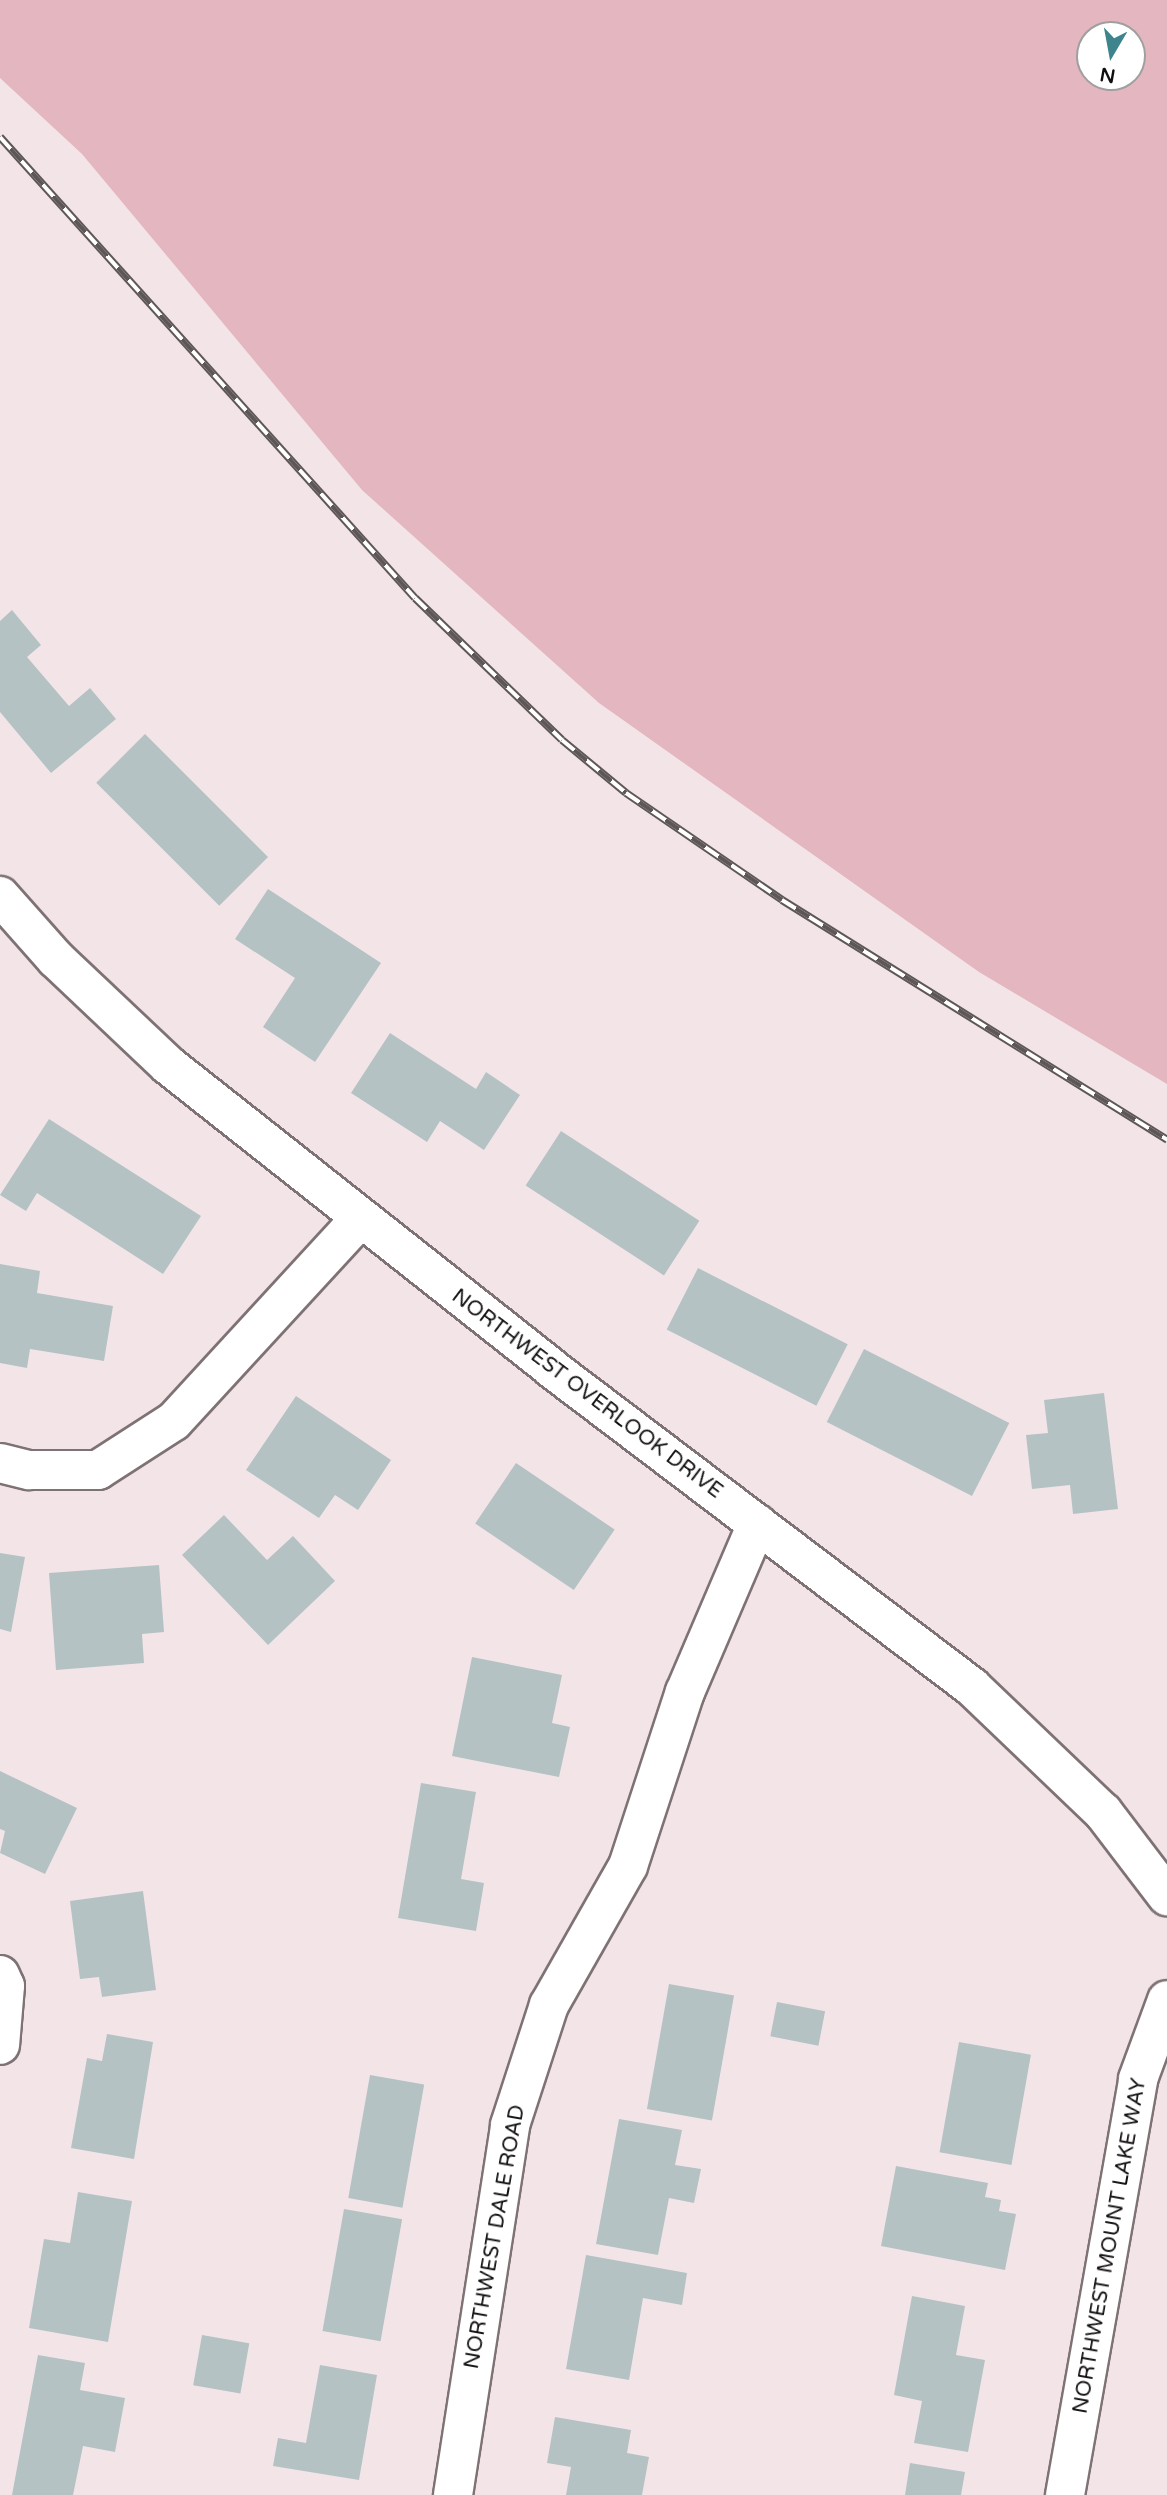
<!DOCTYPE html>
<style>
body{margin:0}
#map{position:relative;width:1167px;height:2495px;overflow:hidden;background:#f3e5e7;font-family:"Varela Round",sans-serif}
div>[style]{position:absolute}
.green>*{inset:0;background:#e3b6c0}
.building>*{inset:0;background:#b4c2c4;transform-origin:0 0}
.roads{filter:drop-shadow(2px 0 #7e7274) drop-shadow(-2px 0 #7e7274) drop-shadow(0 2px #7e7274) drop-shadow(0 -2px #7e7274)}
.minor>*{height:38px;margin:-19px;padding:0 19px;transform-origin:19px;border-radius:19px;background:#fff}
.rail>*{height:8px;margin-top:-4px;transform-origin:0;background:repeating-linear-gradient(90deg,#fff 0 16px,#5e5758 0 32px);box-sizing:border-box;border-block:2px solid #5e5758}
span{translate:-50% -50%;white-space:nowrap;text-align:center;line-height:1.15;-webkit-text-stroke:6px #fff;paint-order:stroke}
.street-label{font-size:21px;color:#120e0f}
.north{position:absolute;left:1076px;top:21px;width:70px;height:70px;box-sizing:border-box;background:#fff;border:2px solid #a09f9f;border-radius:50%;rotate:190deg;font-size:19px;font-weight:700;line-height:28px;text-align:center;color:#120e0f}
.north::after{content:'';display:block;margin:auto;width:24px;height:32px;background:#3d848d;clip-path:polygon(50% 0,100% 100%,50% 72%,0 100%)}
</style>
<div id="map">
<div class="green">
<div style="clip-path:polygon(evenodd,0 0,1167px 0,1167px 1084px,979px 972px,599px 703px,362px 490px,82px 154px,0 78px,0 0,1132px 35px,1132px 77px,1090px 77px,1090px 35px,1132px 35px)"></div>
</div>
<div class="building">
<div style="clip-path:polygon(12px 610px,41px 645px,27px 657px,69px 706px,90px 688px,116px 719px,51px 773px,0 712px,0 621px)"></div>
<div style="left:145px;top:734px;width:174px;height:69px;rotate:45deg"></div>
<div style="clip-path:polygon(268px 889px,381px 963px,315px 1062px,263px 1027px,295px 978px,235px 939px)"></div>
<div style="clip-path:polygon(390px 1033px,476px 1089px,486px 1072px,520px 1095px,484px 1150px,440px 1121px,427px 1142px,351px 1093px)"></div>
<div style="clip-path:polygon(49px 1119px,201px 1216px,163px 1274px,37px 1193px,26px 1211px,0 1195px)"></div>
<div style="left:561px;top:1131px;width:165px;height:65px;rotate:33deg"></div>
<div style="clip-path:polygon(0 1264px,40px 1271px,37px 1293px,113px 1306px,104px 1361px,30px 1349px,27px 1368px,0 1363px)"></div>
<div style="left:698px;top:1268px;width:168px;height:69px;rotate:27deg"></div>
<div style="left:864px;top:1349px;width:163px;height:82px;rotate:27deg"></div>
<div style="clip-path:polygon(1104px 1393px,1118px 1509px,1073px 1514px,1070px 1485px,1032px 1489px,1026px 1435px,1048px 1433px,1044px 1400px)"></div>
<div style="clip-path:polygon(296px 1396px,391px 1460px,358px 1510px,335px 1495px,319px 1518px,246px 1470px)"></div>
<div style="left:516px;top:1463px;width:119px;height:73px;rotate:34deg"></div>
<div style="clip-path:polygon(224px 1515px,267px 1560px,293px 1536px,335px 1581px,268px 1645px,182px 1555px)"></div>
<div style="clip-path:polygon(0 1553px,25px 1557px,11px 1632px,0 1629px)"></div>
<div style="clip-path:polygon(159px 1565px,164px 1632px,142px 1634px,144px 1663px,56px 1670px,49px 1573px)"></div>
<div style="clip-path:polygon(472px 1657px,562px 1675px,552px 1723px,570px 1727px,559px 1777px,452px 1756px)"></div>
<div style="clip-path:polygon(0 1771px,77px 1808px,45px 1874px,0 1853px,5px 1831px,0 1829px)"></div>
<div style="clip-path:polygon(421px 1783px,476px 1792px,461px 1879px,484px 1883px,476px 1931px,398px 1918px)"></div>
<div style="clip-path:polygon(143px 1891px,156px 1990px,102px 1997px,99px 1977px,80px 1979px,70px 1901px)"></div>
<div style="left:669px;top:1984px;width:66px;height:127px;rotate:10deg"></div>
<div style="left:777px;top:2002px;width:49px;height:35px;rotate:11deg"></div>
<div style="clip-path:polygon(107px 2034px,153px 2042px,134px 2159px,71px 2148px,87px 2058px,102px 2061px)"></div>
<div style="left:959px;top:2042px;width:73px;height:112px;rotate:10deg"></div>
<div style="left:370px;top:2075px;width:55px;height:125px;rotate:10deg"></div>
<div style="clip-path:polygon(619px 2119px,682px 2130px,675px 2165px,701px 2169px,694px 2203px,669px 2198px,658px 2255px,596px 2244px)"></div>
<div style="clip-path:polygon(896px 2166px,988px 2183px,985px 2197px,1001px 2200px,999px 2211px,1016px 2214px,1005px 2270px,881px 2246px)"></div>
<div style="clip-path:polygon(78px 2192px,132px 2201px,108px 2342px,29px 2328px,44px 2239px,70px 2243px)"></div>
<div style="left:344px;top:2209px;width:59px;height:124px;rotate:10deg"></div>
<div style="clip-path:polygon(586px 2255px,687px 2273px,682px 2305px,643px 2298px,629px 2380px,566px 2369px)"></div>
<div style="clip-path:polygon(912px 2296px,965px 2306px,956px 2355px,985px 2360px,968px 2452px,914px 2443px,922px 2401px,894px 2395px)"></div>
<div style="left:202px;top:2335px;width:48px;height:51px;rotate:10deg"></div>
<div style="clip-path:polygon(38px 2355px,85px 2363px,80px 2390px,125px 2398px,115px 2452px,83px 2446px,73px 2495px,12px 2495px)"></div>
<div style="clip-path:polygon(320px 2365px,377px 2375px,359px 2480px,273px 2466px,278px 2438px,306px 2443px)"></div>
<div style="clip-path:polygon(555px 2417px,631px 2430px,627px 2453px,649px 2457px,642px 2495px,566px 2495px,571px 2467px,547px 2463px)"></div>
<div style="clip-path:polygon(910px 2463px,965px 2472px,961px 2495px,905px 2495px)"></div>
</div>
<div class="roads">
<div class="minor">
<div style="left:0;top:896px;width:84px;rotate:48.4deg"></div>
<div style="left:56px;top:959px;width:154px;rotate:43.4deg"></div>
<div style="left:168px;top:1065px;width:488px;rotate:38.3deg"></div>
<div style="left:551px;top:1368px;width:528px;rotate:37.15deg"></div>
<div style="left:972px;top:1687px;width:181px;rotate:43.7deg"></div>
<div style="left:1103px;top:1812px;width:106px;rotate:52.7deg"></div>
<div style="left:0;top:1463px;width:30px;rotate:14deg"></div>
<div style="left:29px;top:1470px;width:69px"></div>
<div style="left:98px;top:1470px;width:90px;rotate:-32.8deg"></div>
<div style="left:174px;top:1421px;width:275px;rotate:-47.4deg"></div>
<div style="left:0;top:1975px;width:12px;rotate:66deg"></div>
<div style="left:5px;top:1986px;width:59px;rotate:94.8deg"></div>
<div style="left:453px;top:2495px;width:374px;rotate:-81.2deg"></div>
<div style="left:510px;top:2125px;width:126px;rotate:-72deg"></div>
<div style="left:549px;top:2005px;width:160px;rotate:-60.4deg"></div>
<div style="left:628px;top:1866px;width:183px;rotate:-71.9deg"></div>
<div style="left:685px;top:1692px;width:183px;rotate:-66.8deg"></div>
<div style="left:1065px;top:2495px;width:422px;rotate:-80deg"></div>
<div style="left:1138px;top:2079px;width:84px;rotate:-69.8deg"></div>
</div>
</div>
<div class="rail">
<div style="left:0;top:137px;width:620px;rotate:48.01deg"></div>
<div style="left:415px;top:598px;width:204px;rotate:44deg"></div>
<div style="left:562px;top:740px;width:83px;rotate:39.6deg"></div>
<div style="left:626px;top:793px;width:189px;rotate:34.4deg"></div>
<div style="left:782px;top:900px;width:454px;rotate:31.9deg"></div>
</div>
<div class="street-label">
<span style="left:587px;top:1394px;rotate:37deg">NORTHWEST OVERLOOK DRIVE</span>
<span style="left:495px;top:2237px;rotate:-80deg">NORTHWEST DALE ROAD</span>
<span style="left:1110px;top:2246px;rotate:-80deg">NORTHWEST MOUNT LAKE WAY</span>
</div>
<div class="north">N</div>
</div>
